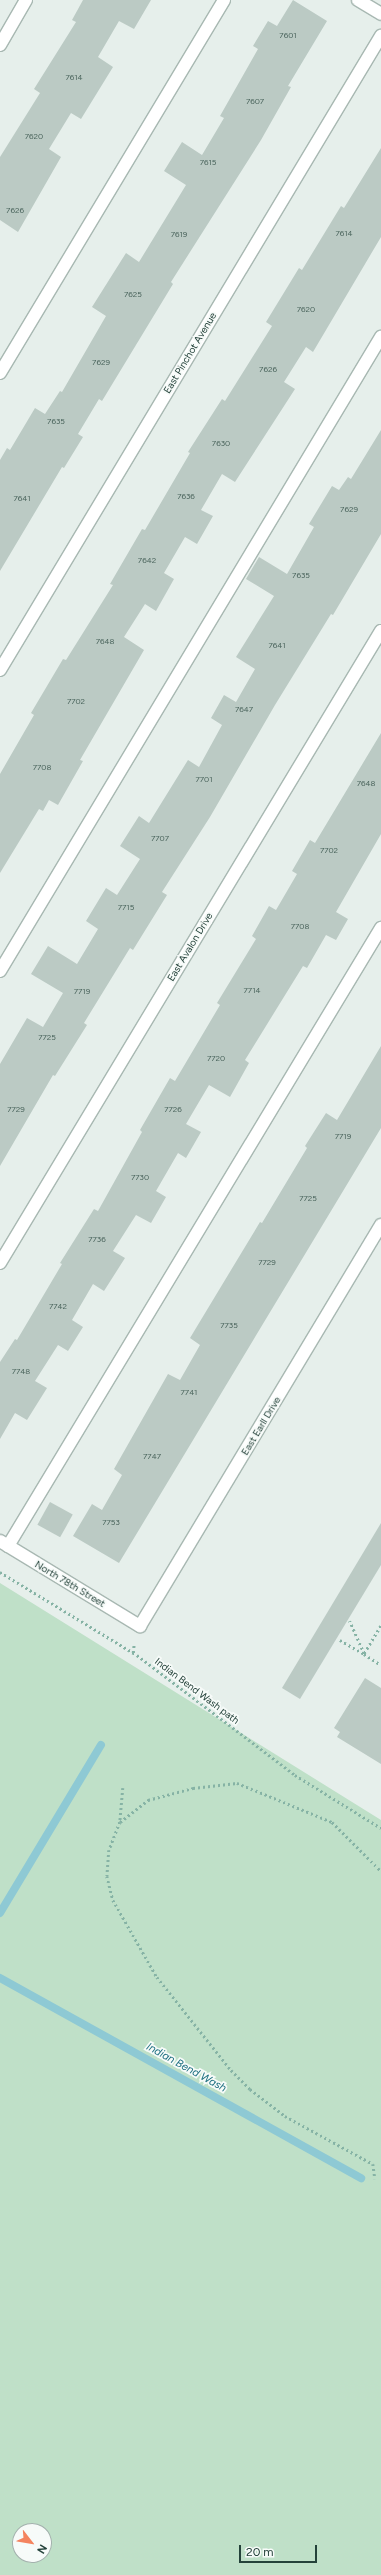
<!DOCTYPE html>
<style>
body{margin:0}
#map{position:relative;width:381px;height:2575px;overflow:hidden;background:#e6efeb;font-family:Figtree,sans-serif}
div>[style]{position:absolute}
.green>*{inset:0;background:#bfe0c8}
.stream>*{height:8px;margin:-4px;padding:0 4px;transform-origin:4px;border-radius:4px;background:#8ec9d4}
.building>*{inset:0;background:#bbcac4;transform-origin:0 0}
.path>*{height:2.5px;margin-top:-1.25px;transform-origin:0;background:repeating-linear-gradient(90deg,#86b3a5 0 2px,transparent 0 5px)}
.roads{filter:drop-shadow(1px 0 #a8b8b2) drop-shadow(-1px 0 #a8b8b2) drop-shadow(0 1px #a8b8b2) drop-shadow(0 -1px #a8b8b2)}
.service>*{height:12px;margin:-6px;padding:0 6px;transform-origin:6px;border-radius:6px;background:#fff}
.minor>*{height:12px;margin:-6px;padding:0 6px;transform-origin:6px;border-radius:6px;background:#fff}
span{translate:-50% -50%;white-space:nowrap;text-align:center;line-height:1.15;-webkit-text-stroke:3.5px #f7fbf9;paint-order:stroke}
.number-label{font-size:8px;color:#4a645c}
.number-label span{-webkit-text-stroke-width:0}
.street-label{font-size:10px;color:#24423a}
.water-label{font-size:11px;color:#1c6f80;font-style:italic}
.north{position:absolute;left:12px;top:2523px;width:40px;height:40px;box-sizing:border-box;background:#f7fbf9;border:1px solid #a3b1ad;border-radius:50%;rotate:121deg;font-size:11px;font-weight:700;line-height:16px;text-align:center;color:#24423a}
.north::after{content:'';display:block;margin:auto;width:14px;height:18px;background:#f4845f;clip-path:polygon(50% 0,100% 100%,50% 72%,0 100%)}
.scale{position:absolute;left:239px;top:2545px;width:78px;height:18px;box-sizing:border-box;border:2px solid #24423a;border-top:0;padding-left:5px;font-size:12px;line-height:14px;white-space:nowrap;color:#24423a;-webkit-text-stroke:3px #f7fbf9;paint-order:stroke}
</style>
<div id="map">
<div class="green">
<div style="clip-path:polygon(evenodd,0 1583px,381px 1820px,381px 2575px,0 2575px,0 1583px,20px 2531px,44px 2531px,44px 2555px,20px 2555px,20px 2531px)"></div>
</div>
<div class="stream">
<div style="left:0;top:1913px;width:196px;rotate:-59deg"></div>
<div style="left:0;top:1978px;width:413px;rotate:29deg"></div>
</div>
<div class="building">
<div style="clip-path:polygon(83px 0,151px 0,134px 29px,119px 21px,98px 57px,113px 67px,81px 119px,71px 113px,49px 149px,61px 157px,18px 232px,0 220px,0 157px,40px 93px,34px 89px,76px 22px,72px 20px)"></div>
<div style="clip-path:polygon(293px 0,327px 21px,288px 86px,291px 87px,261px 140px,171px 282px,173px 284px,102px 401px,99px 399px,78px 434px,83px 437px,64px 468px,62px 467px,0 571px,0 460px,7px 448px,10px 450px,35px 408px,45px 414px,60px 391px,62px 392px,106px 316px,92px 307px,126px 253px,139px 262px,186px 185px,164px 171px,182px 142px,202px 155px,224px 118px,220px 116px,258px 49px,253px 46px,268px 21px,277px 26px)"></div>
<div style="clip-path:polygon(381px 148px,381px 237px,313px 352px,306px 347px,284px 382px,295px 389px,235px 482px,222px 474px,201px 510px,213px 516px,197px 544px,185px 537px,164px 573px,174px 579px,156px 611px,145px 604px,124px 637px,144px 650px,80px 760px,83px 761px,58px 805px,49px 800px,43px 811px,39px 809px,0 873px,0 774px,34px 715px,31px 713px,63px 659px,66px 660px,113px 585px,110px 584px,142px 529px,145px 530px,190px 453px,188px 452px,222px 399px,225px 401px,272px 326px,266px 322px,299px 268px,302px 270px,341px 206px,344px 208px)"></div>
<div style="clip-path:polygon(381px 430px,381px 534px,333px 615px,331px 614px,275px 705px,210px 817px,162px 892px,167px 895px,133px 950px,130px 948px,84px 1023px,87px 1025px,55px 1076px,53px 1075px,0 1166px,0 1064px,27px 1018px,43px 1027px,63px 993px,31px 974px,48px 946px,77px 964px,98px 929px,86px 921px,106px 888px,117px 895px,140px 859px,120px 846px,139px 816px,149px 823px,188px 760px,199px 767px,222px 725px,211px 718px,224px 695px,236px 702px,255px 669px,236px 657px,274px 596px,246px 579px,259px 557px,287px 574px,314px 527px,309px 524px,332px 486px,339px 490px,348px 477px,351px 479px)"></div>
<div style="clip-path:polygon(381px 733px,381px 834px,336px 912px,348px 919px,336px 940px,326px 935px,307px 968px,303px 966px,245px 1060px,249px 1063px,230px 1097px,209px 1085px,186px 1124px,201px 1132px,186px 1158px,178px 1153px,156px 1191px,166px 1197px,151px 1223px,136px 1215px,113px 1251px,125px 1258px,104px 1291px,93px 1284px,72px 1320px,83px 1327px,68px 1351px,58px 1345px,35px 1381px,47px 1388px,27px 1420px,15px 1413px,0 1439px,0 1362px,15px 1339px,17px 1340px,62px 1264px,60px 1263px,94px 1209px,98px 1211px,142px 1132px,140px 1130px,170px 1078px,175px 1081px,220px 1005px,217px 1003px,256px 939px,252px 936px,269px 906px,276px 910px,297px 874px,292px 871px,310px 840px,315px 843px)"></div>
<div style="clip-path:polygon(381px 1046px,381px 1128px,119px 1563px,73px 1536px,92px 1504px,102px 1510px,122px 1475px,114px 1469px,168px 1374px,180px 1380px,200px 1345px,190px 1338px,260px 1222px,262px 1223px,307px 1148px,305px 1146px,326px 1113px,337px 1120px)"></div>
<div style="left:50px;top:1502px;width:26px;height:26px;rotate:29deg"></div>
<div style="clip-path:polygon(381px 1523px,381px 1565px,300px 1699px,282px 1688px)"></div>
<div style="clip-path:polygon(365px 1678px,381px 1688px,381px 1764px,337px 1737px,340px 1732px,334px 1728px)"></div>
</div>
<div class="path">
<div style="left:0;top:1572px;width:160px;rotate:31.2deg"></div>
<div style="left:137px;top:1655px;width:198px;rotate:37.2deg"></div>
<div style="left:295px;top:1775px;width:101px;rotate:31.6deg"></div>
<div style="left:381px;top:1626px;width:33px;rotate:121deg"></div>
<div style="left:364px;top:1654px;width:20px;rotate:33deg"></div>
<div style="left:340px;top:1640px;width:28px;rotate:30deg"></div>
<div style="left:364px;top:1654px;width:36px;rotate:-114deg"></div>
<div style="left:133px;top:1653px;width:9px;rotate:-84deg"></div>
<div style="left:123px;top:1788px;width:34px;rotate:95deg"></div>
<div style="left:120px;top:1822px;width:30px;rotate:111deg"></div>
<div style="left:109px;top:1850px;width:26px;rotate:94deg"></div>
<div style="left:107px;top:1876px;width:25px;rotate:76deg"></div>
<div style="left:113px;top:1900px;width:89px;rotate:60.3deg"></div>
<div style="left:157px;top:1977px;width:119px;rotate:51.5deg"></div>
<div style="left:231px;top:2070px;width:27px;rotate:45deg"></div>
<div style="left:250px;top:2089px;width:44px;rotate:37.6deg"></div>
<div style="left:285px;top:2116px;width:100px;rotate:28.6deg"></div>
<div style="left:373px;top:2164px;width:15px;rotate:82deg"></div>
<div style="left:120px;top:1822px;width:36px;rotate:-38deg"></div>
<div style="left:148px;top:1800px;width:47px;rotate:-14.9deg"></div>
<div style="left:193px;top:1788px;width:44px;rotate:-6.5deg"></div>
<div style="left:237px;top:1783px;width:103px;rotate:22.3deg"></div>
<div style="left:332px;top:1822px;width:69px;rotate:45deg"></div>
</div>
<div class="roads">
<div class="service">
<div style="left:0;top:373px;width:435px;rotate:-59deg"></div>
<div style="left:0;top:971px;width:740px;rotate:-59deg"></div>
<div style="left:8px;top:1546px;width:722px;rotate:-58.89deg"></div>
</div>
<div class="minor">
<div style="left:358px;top:0;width:27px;rotate:31deg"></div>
<div style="left:0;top:45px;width:52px;rotate:-60deg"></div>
<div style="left:0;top:670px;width:740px;rotate:-59deg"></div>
<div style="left:0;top:1263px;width:738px;rotate:-58.92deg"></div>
<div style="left:0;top:1541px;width:164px;rotate:31.3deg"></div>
<div style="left:140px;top:1626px;width:468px;rotate:-59deg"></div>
</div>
</div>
<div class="number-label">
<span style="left:288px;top:36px">7601</span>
<span style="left:74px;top:78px">7614</span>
<span style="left:255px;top:102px">7607</span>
<span style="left:34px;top:137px">7620</span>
<span style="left:208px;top:163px">7615</span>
<span style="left:15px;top:211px">7626</span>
<span style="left:344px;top:234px">7614</span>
<span style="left:179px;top:235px">7619</span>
<span style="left:133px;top:295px">7625</span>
<span style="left:306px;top:310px">7620</span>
<span style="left:101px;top:363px">7629</span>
<span style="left:268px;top:370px">7626</span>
<span style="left:56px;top:422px">7635</span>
<span style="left:221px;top:444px">7630</span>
<span style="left:186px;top:497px">7636</span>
<span style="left:22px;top:499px">7641</span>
<span style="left:349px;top:510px">7629</span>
<span style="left:147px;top:561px">7642</span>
<span style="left:301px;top:576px">7635</span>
<span style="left:105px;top:642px">7648</span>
<span style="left:277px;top:646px">7641</span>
<span style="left:76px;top:702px">7702</span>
<span style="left:244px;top:710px">7647</span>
<span style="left:42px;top:768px">7708</span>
<span style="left:204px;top:780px">7701</span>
<span style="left:366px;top:784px">7648</span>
<span style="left:160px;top:839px">7707</span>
<span style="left:329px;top:851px">7702</span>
<span style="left:126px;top:908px">7715</span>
<span style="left:300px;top:927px">7708</span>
<span style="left:252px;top:991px">7714</span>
<span style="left:82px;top:992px">7719</span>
<span style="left:47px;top:1038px">7725</span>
<span style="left:216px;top:1059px">7720</span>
<span style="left:16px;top:1110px">7729</span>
<span style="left:173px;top:1110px">7726</span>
<span style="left:343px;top:1137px">7719</span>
<span style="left:140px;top:1178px">7730</span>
<span style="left:308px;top:1199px">7725</span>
<span style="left:97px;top:1240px">7736</span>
<span style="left:267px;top:1263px">7729</span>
<span style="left:58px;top:1307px">7742</span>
<span style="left:229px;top:1326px">7735</span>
<span style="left:21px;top:1372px">7748</span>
<span style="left:189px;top:1393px">7741</span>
<span style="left:152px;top:1457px">7747</span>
<span style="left:111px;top:1523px">7753</span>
</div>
<div class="street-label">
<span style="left:190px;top:353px;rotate:-59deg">East Pinchot Avenue</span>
<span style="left:190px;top:947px;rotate:-59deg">East Avalon Drive</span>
<span style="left:261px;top:1426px;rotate:-59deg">East Earll Drive</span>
<span style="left:70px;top:1584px;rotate:31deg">North 78th Street</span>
<span style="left:197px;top:1691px;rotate:37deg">Indian Bend Wash path</span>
</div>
<div class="water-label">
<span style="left:186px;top:2068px;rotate:29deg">Indian Bend Wash</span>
</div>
<div class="north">N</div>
<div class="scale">20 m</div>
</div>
